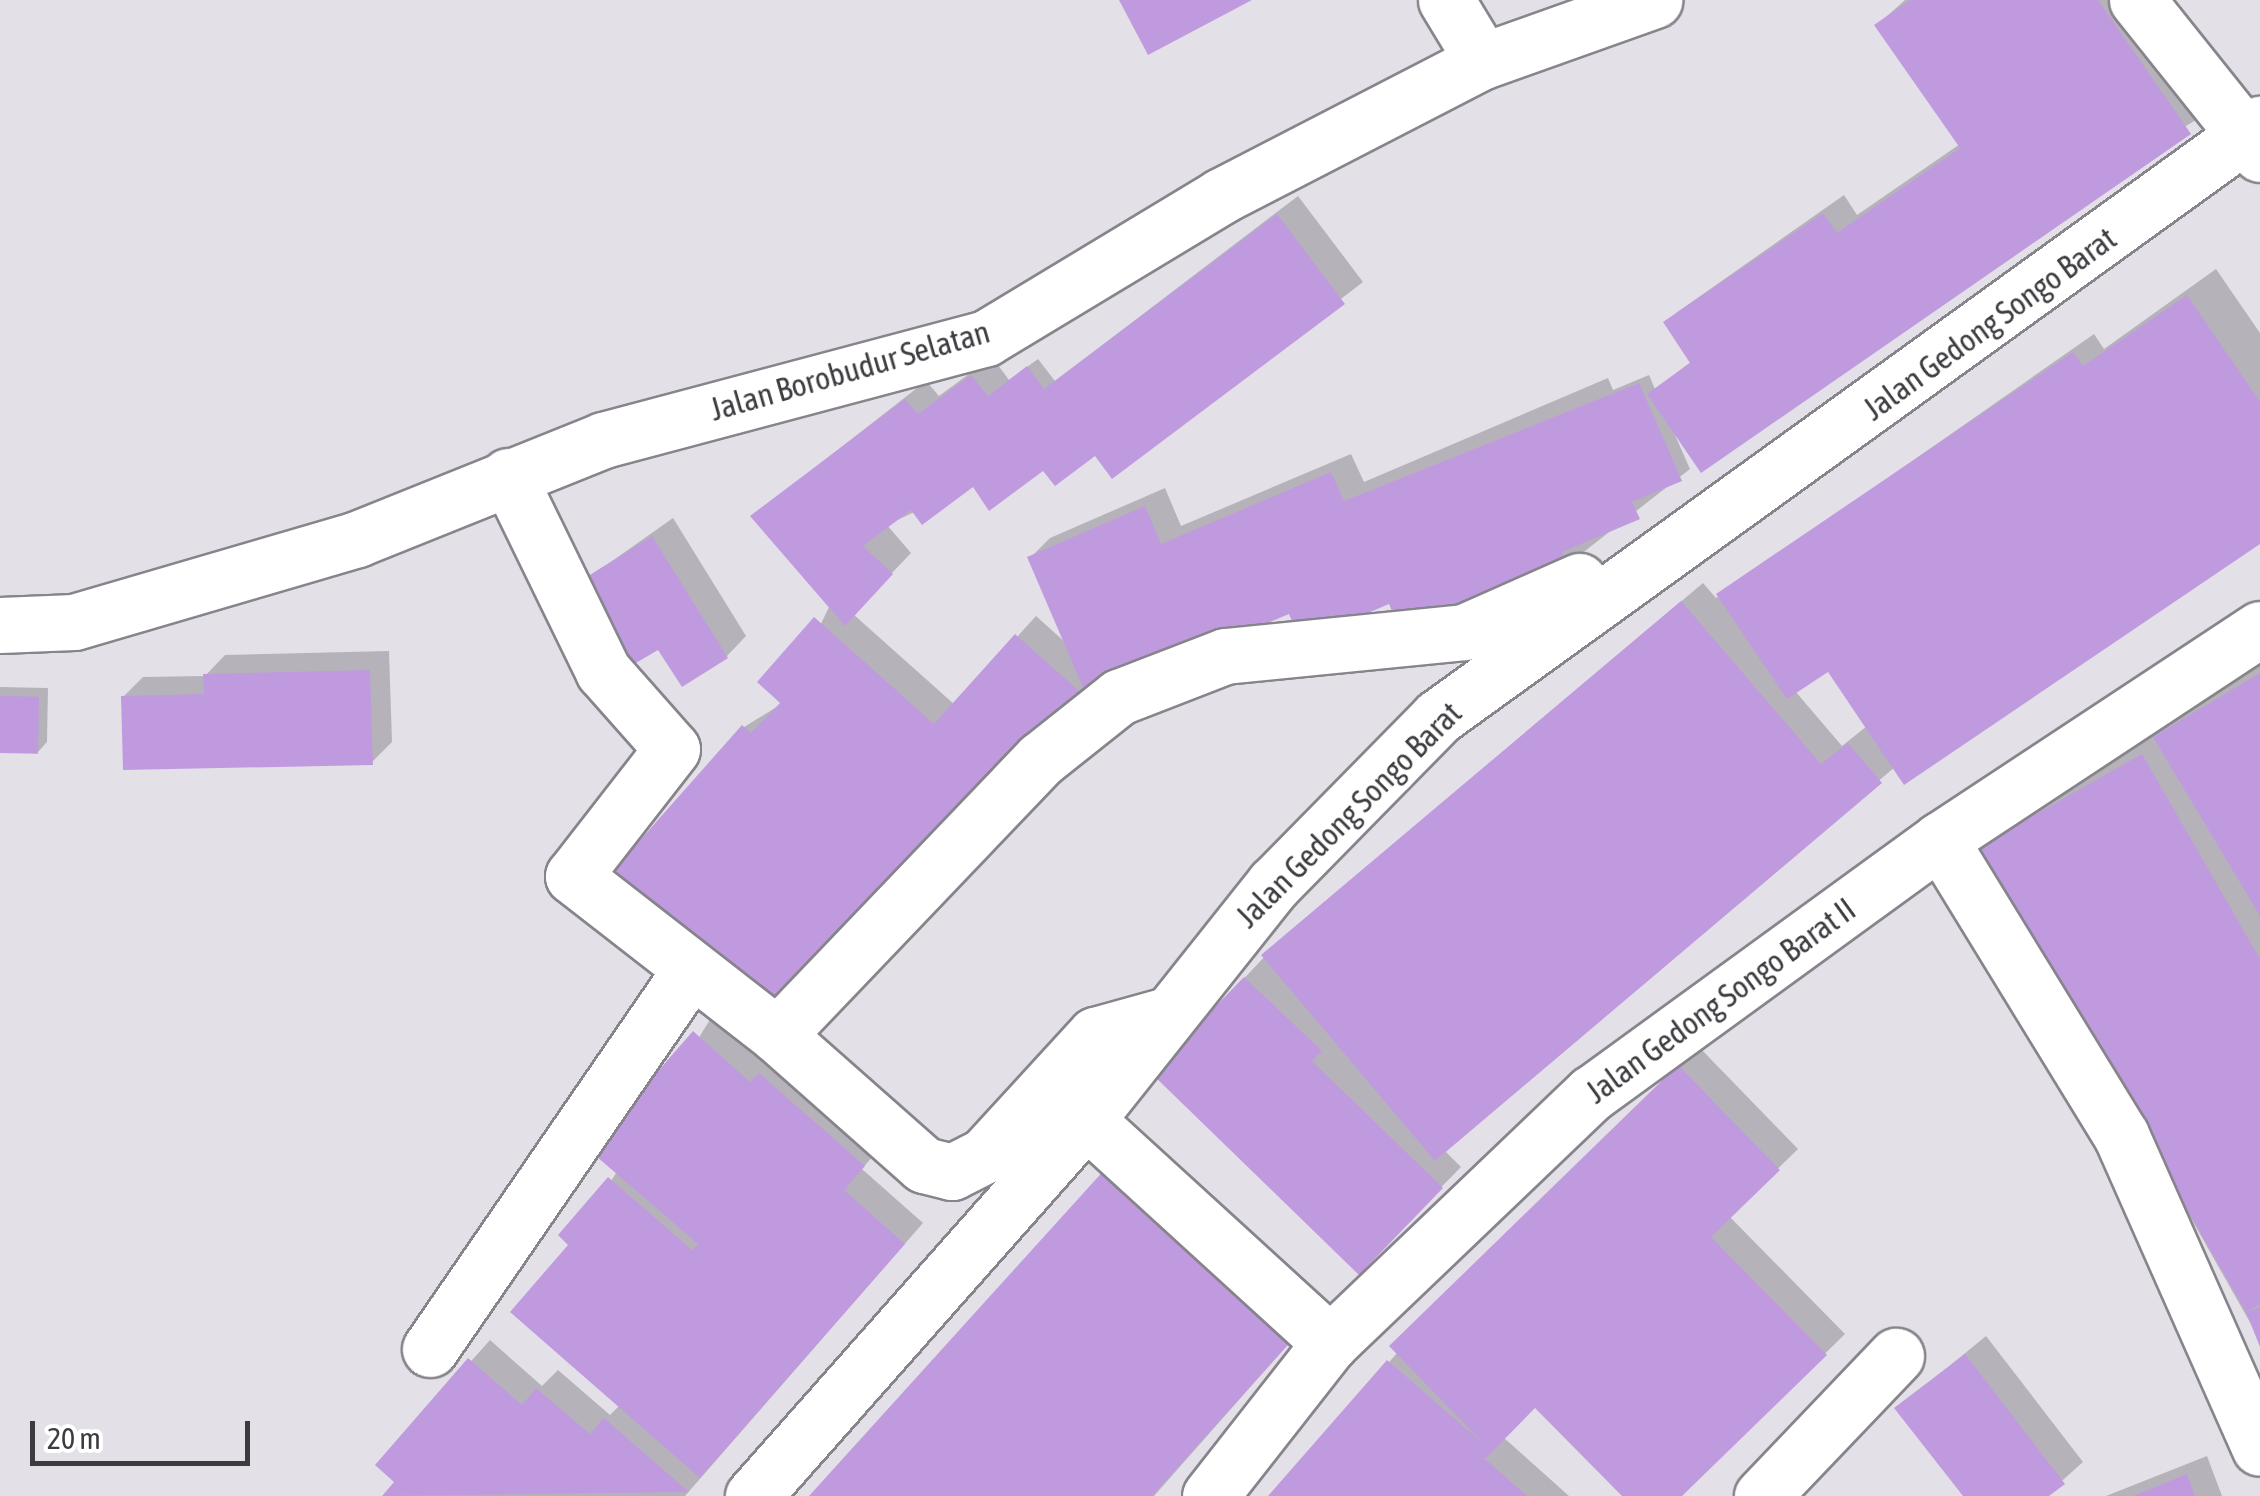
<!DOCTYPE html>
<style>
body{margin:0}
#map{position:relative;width:2260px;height:1496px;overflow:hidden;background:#e3e0e8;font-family:"Asap Condensed",sans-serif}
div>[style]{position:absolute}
.shadow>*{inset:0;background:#0003}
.building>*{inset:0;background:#c09adf;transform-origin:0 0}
.roads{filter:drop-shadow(2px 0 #87848c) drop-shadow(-2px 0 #87848c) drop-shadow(0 2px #87848c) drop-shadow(0 -2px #87848c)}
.minor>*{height:55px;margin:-27.5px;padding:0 27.5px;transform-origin:27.5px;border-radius:27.5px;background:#fff}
span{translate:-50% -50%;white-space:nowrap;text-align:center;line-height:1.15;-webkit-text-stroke:10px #fff;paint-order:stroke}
.street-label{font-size:32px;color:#3c3b3f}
.scale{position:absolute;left:30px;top:1421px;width:220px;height:45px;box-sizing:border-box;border:5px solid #3c3b3f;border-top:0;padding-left:12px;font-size:30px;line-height:35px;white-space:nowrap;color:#3c3b3f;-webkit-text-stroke:8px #fff;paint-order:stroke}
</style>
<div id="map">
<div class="shadow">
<div style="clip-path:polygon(1905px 0,2132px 0,2209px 112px,1675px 435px,1690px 469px,1567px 565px,1290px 610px,1044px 718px,614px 873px,744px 727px,783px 703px,830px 605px,753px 516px,926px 381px,939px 396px,992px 357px,1009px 380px,1038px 359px,1055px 381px,1298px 196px,1363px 282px,1112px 475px,1095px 453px,973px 484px,887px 525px,911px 553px,853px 614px,955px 705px,1036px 616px,1066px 643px,1030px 558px,1050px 538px,1165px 488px,1181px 526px,1351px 454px,1364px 482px,1608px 378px,1613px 390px,1649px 375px,1655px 389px,1692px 361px,1666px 323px,1676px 313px,1844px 195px,1857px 215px,1960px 144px,1877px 25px)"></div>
<div style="clip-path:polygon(evenodd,2216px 269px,2260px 333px,2260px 541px,1895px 767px,1444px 1150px,1461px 1167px,1359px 1271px,1155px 1073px,1284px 936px,1703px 583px,1716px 598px,2094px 334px,2104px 349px,2216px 269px,1828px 669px,1867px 726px,1842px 746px,1795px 691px,1828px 669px)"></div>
<div style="clip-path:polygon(673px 518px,746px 636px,727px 656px,659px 646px,581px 583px)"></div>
<div style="clip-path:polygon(389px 651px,392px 742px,372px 762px,123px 697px,143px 677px,205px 676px,225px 655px)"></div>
<div style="clip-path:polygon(2260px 664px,2260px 1340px,1981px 848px,2010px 820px)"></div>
<div style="clip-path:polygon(0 687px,48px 688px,47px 742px,38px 752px,0 751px)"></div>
<div style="clip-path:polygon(714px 1013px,883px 1144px,862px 1169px,923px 1223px,685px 1496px,385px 1496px,398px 1482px,378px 1465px,490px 1340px,542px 1386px,558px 1370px,610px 1415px,620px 1405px,572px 1245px)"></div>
<div style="clip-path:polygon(1699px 1047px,1798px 1149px,1729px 1216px,1845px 1334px,1679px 1496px,1625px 1496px,1535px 1404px,1503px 1437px,1569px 1496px,1271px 1496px,1398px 1352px,1392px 1346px)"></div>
<div style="clip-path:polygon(1313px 1316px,1154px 1496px,812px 1496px)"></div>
<div style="clip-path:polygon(1986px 1336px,2083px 1462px,2045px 1496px,1966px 1496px,1898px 1408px)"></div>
<div style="clip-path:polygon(2207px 1456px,2222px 1496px,2106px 1496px)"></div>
</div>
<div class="building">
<div style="clip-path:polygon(1119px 0,1252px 0,1148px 55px)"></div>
<div style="clip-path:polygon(1910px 0,2098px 0,2191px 134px,1701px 473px,1647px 394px,1690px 363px,1663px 322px,1823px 213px,1837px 233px,1960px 148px,1874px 25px)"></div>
<div style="clip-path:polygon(1277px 214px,1345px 304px,1112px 479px,1095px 456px,1055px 486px,1043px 471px,989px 511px,973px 487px,922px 525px,911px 510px,863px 546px,893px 574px,845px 626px,750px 516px,905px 399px,918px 414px,971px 375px,988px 396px,1027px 366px,1044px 389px)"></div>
<div style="clip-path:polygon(2187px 295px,2260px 402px,2260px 544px,1904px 785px,1828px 672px,1787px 699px,1716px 594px,2073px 352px,2083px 366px)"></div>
<div style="clip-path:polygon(1639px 383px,1682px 481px,1632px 502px,1640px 519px,1562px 552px,1568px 567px,1400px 631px,1389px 604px,1300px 642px,1289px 614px,1088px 699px,1027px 557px,1145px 506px,1161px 544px,1331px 472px,1344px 501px)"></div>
<div style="clip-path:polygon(652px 536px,728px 658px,682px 687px,658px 650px,629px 667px,577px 583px)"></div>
<div style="clip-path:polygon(1681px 601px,1821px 764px,1848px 743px,1882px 783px,1435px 1161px,1261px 955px)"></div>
<div style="clip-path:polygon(814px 617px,934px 724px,1015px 634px,1088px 699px,1058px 733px,1043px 720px,775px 1020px,611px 873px,742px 725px,751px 733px,780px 703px,757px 682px)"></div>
<div style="clip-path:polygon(370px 670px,373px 765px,123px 770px,121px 696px,204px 694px,203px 674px)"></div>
<div style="clip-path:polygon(2260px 673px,2260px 916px,2153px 737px)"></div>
<div style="left:0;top:696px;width:39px;height:57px;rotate:1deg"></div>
<div style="clip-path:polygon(2142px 754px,2260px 959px,2260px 1304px,2246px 1312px,1978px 847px)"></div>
<div style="clip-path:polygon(1244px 977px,1322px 1051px,1312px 1061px,1443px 1188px,1359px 1275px,1151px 1073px)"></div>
<div style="clip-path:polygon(693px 1031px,750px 1082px,759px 1073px,865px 1166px,844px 1190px,905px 1244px,700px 1478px,510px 1312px,568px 1245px,558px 1235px,608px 1177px,692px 1250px,698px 1244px,589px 1150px)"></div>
<div style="clip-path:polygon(1678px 1065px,1780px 1170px,1711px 1237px,1827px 1355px,1682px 1496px,1622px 1496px,1535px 1408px,1485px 1459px,1527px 1496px,1268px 1496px,1387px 1360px,1485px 1445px,1389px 1346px)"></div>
<div style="clip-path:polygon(1107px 1167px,1295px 1337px,1152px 1496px,809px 1496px)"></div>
<div style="clip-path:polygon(2260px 1307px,2260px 1347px,2246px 1312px)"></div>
<div style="clip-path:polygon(1965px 1354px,2065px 1484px,2049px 1496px,1963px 1496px,1894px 1408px)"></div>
<div style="clip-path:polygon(468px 1358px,522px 1405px,536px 1388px,590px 1434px,604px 1418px,689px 1492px,382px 1496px,394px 1482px,375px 1465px)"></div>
<div style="clip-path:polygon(2187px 1474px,2195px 1496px,2133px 1496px)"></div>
</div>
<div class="roads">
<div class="minor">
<div style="left:1446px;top:0;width:71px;rotate:58.8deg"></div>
<div style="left:2137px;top:0;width:197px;rotate:51.4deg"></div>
<div style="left:508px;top:476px;width:217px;rotate:64deg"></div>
<div style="left:603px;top:671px;width:104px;rotate:48.5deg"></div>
<div style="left:672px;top:749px;width:161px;rotate:127.9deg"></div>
<div style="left:573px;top:876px;width:259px;rotate:37.9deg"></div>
<div style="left:777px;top:1035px;width:196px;rotate:41.5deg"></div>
<div style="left:924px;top:1165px;width:29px;rotate:14deg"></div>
<div style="left:952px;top:1172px;width:37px;rotate:-27deg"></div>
<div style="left:985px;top:1155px;width:163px;rotate:-47.5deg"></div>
<div style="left:1095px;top:1035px;width:71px;rotate:-15.6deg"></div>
<div style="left:0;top:625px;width:74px;rotate:-2.3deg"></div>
<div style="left:74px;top:622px;width:295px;rotate:-16.3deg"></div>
<div style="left:357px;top:539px;width:265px;rotate:-21.9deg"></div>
<div style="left:603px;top:440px;width:396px;rotate:-14.9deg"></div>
<div style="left:986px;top:338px;width:275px;rotate:-31.1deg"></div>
<div style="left:1221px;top:196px;width:295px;rotate:-27.3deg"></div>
<div style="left:1483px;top:61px;width:182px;rotate:-19.6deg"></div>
<div style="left:1940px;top:840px;width:346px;rotate:58.5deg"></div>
<div style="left:2121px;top:1135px;width:342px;rotate:66.1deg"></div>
<div style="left:777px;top:1035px;width:382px;rotate:-46.3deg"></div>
<div style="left:1041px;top:759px;width:100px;rotate:-38.5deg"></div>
<div style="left:1119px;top:697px;width:114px;rotate:-21.1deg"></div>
<div style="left:1225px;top:656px;width:240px;rotate:-5.7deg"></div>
<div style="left:1464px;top:632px;width:126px;rotate:-23.9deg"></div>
<div style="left:1086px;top:1120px;width:331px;rotate:42.4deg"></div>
<div style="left:430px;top:1349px;width:461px;rotate:-55.5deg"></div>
<div style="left:753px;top:1496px;width:502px;rotate:-48.47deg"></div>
<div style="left:1086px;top:1120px;width:302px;rotate:-51.5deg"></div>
<div style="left:1274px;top:884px;width:234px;rotate:-45.5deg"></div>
<div style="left:1438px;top:717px;width:1014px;rotate:-35.81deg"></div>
<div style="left:1210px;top:1496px;width:194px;rotate:-51.9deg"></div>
<div style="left:1330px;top:1343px;width:362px;rotate:-43.7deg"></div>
<div style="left:1592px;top:1093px;width:430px;rotate:-36deg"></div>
<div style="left:1940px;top:840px;width:383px;rotate:-33.4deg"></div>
<div style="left:1762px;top:1496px;width:194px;rotate:-46.3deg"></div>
</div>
</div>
<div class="street-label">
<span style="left:1990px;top:324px;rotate:-36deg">Jalan Gedong Songo Barat</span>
<span style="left:850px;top:371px;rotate:-16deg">Jalan Borobudur Selatan</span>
<span style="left:1349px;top:815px;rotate:-45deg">Jalan Gedong Songo Barat</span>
<span style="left:1721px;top:1001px;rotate:-36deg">Jalan Gedong Songo Barat II</span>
</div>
<div class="scale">20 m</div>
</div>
